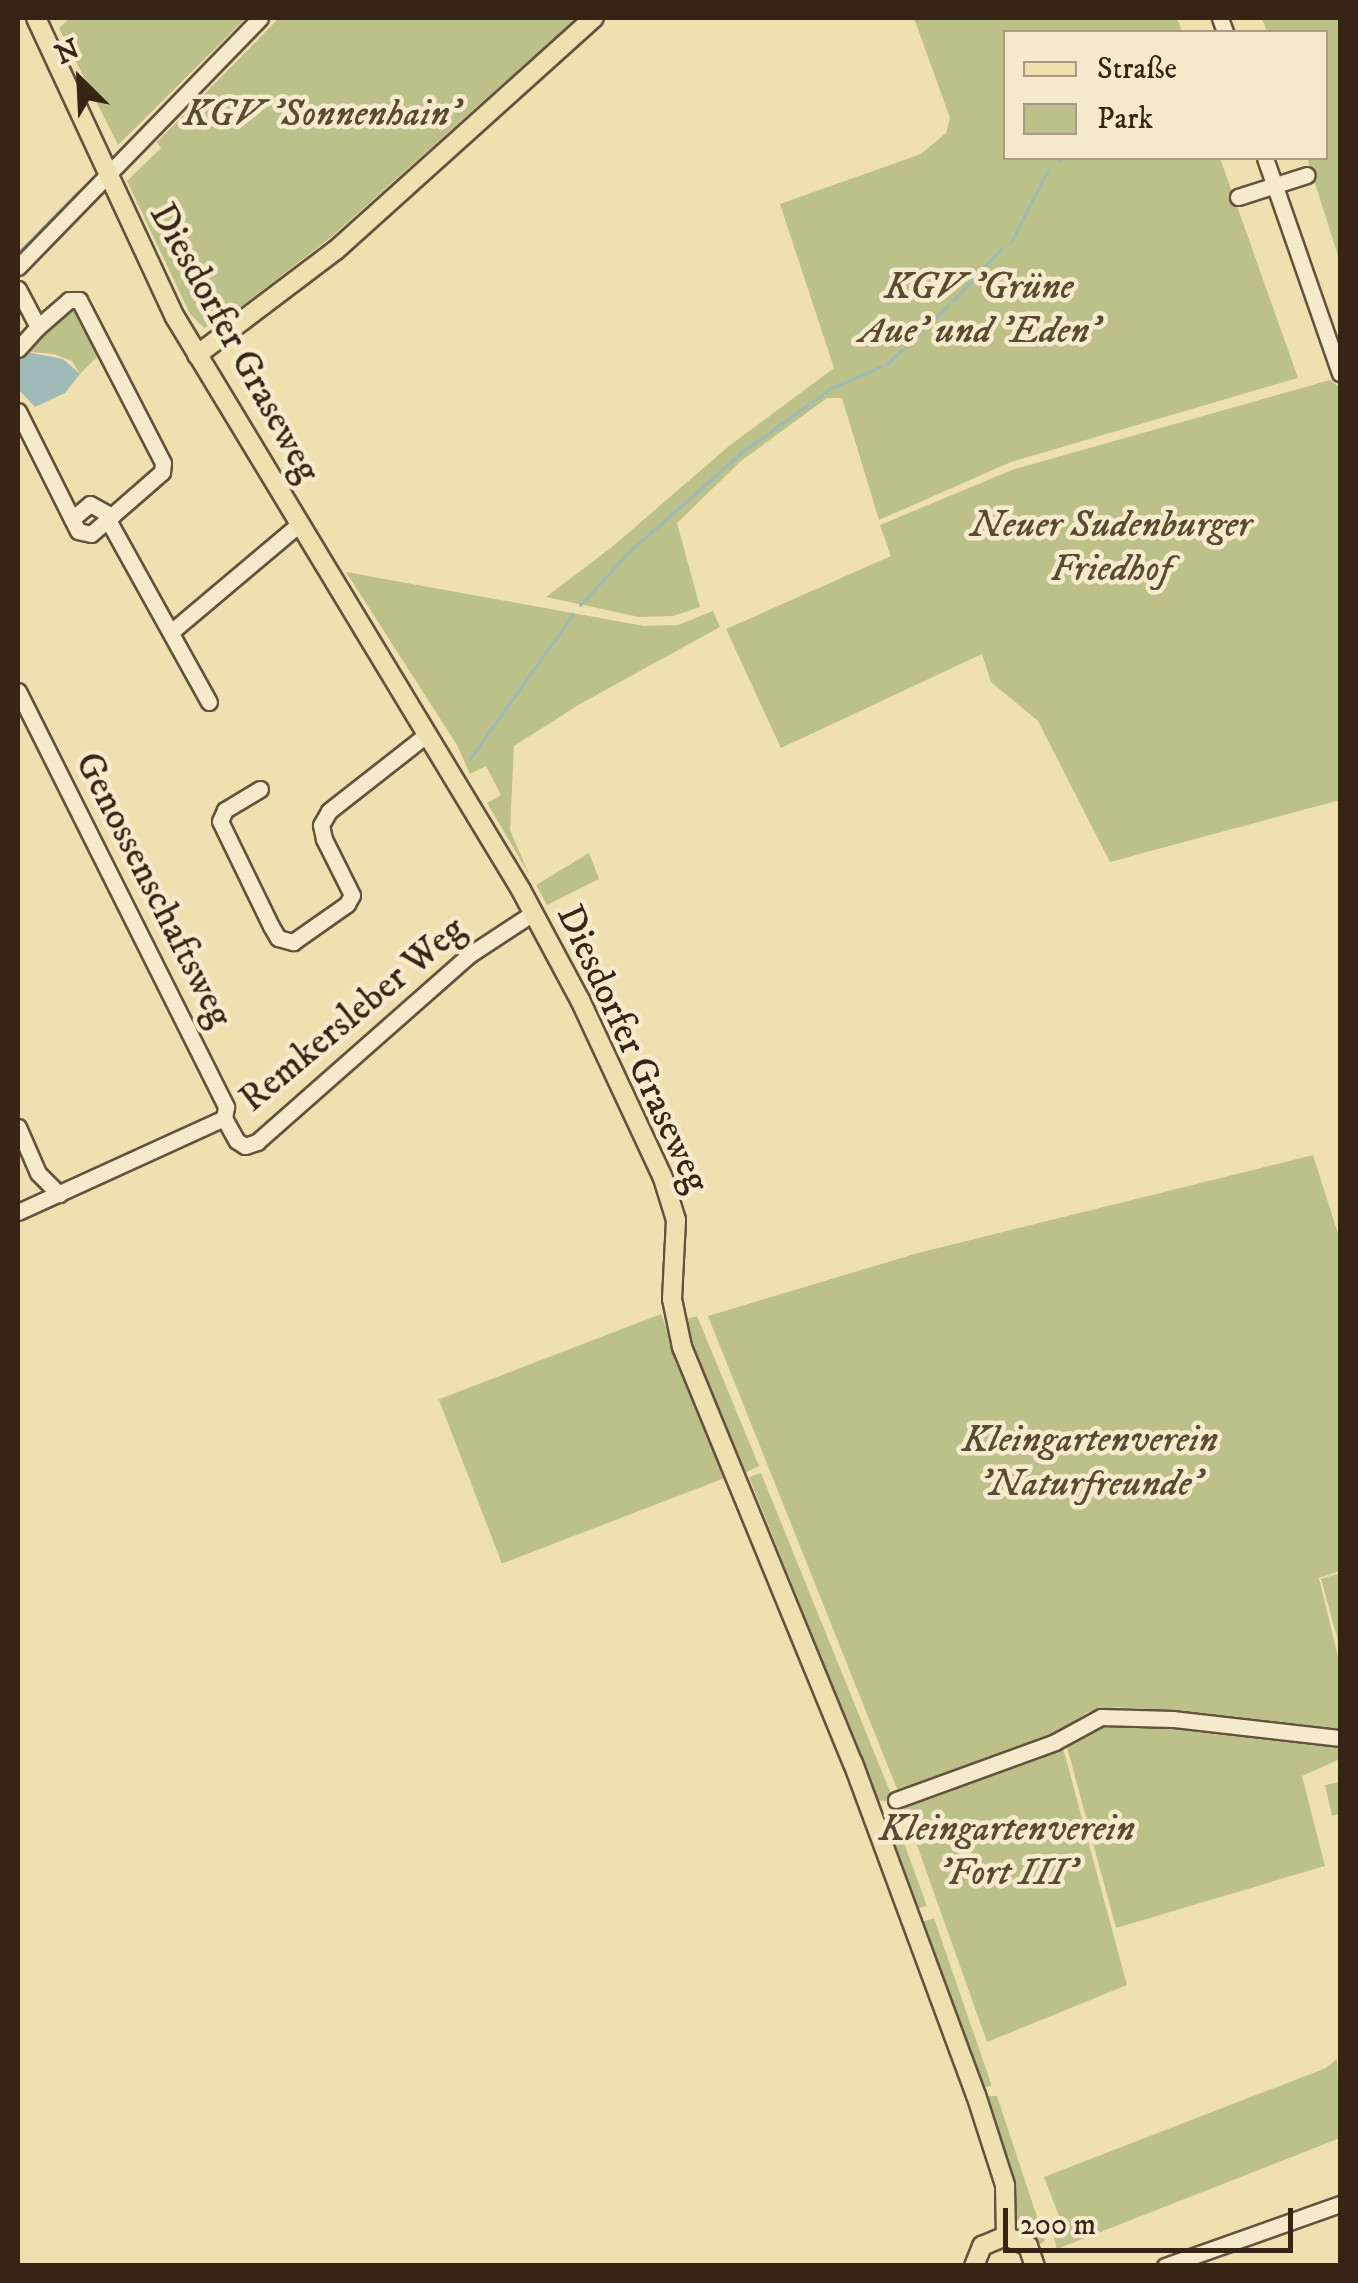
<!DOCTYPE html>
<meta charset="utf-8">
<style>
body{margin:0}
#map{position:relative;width:1358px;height:2283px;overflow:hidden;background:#efe0b0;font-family:"IM FELL DW Pica",serif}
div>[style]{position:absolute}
.green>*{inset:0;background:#bcc189;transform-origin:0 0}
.water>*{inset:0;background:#9fbab7}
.stream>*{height:2.5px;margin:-1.25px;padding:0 1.25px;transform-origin:1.25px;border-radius:1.25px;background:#9fbab7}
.roads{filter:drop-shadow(2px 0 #64533c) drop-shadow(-2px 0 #64533c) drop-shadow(0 2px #64533c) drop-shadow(0 -2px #64533c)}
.minor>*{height:15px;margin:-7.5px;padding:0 7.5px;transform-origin:7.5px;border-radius:7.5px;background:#f5ebcc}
.major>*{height:18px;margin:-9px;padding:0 9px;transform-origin:9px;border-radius:9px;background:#efe0b0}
span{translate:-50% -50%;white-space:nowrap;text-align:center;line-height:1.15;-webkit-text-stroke:9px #f5ebcc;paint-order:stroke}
.park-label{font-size:38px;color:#584b32;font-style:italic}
.street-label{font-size:38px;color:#362415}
.frame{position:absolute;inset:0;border:20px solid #362415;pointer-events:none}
.legend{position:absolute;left:1003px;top:30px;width:325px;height:130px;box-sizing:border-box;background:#f5ebcc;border:2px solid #a99b83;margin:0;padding:12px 18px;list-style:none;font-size:30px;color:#362415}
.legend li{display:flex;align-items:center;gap:20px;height:50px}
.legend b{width:50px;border:2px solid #a99b83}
.north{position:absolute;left:30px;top:30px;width:100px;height:100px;-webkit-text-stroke:8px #f5ebcc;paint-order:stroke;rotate:336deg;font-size:28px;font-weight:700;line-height:40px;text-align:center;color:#362415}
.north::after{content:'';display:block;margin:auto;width:35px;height:45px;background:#362415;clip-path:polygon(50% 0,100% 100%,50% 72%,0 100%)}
.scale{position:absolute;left:1003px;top:2208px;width:290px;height:45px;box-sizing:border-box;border:5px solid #362415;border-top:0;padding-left:12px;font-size:30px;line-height:35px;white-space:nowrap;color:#362415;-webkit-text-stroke:8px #f5ebcc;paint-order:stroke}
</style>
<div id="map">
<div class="green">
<div style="clip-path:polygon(70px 18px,246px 18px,118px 145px,59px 28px)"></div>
<div style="clip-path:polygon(279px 18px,576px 18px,330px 238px,221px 322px,204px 328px,190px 314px,127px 181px,161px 148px,157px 142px)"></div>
<div style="clip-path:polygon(914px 18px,1177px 18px,1182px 32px,1006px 32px,1006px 158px,1220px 158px,1298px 378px,1011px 462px,879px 520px,842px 398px,827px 398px,741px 461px,677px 523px,700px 607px,673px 616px,639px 617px,546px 597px,612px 547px,729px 446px,834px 368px,780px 204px,921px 154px,946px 133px,950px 118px)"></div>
<div style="clip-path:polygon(1262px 18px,1340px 18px,1340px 262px,1307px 158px,1326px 158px,1326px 32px,1267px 32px)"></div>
<div style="clip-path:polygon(72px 309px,98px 356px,80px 374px,72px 361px,54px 354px,22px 351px,65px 310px)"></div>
<div style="clip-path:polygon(1330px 380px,1340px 388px,1340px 800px,1110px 862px,1038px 721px,991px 682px,982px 654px,781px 748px,726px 629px,891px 556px,880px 525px,1012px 470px)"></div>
<div style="clip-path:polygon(346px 572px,644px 626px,678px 625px,713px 611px,720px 627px,580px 704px,514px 746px,510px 830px,529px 874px,487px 803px,501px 795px,486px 766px,470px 774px,457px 745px)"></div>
<div style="clip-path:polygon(589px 853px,599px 879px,547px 905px,536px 885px)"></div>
<div style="clip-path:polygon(1313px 1155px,1340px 1240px,1340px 1571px,1319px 1578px,1340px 1665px,1340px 1729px,1117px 1707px,1088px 1712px,1061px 1730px,899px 1794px,708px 1316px,918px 1253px)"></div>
<div style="left:661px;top:1314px;width:176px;height:238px;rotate:69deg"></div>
<div style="clip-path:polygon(697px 1316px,759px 1466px,744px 1473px,682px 1327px,683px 1320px)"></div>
<div style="clip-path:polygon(761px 1473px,893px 1799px,889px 1802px,878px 1800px,749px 1477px)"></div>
<div style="clip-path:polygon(1340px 1573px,1340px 1648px,1321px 1579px)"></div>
<div style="clip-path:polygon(1106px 1720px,1340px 1744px,1340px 1759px,1302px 1776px,1325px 1866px,1116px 1928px,1067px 1747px,1106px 1725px)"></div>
<div style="clip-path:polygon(1062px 1744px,1127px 1985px,987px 2042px,902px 1803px)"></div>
<div style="clip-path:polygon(1340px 1782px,1340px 1814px,1332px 1816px,1325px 1785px)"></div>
<div style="left:896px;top:1821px;width:90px;height:10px;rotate:70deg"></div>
<div style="left:934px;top:1918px;width:177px;height:11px;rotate:71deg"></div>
<div style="clip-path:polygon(1337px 2059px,1340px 2138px,1057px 2249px,1049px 2221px,1059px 2216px,1044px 2177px,1326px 2068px)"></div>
<div style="clip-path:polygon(986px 2096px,997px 2096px,1045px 2241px,1038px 2245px,1022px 2232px,1015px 2215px,1014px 2193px)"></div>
</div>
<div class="water">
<div style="clip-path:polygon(22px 351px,63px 359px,80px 374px,65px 393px,35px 407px,18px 389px,18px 357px)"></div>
</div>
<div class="stream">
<div style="left:1058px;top:161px;width:4px;rotate:-45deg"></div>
<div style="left:1010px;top:244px;width:83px;rotate:-62.8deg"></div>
<div style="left:18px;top:253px;width:86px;rotate:-45.5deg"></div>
<div style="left:953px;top:301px;width:72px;rotate:-47.2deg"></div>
<div style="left:887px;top:364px;width:84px;rotate:-43.6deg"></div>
<div style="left:580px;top:605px;width:74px;rotate:-47.2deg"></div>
<div style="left:630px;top:551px;width:148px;rotate:-41.4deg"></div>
<div style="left:741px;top:453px;width:110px;rotate:-35.7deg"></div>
<div style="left:830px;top:389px;width:57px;rotate:-23.9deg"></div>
<div style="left:469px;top:760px;width:179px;rotate:-54.5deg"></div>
</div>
<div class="roads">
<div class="minor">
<div style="left:1220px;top:18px;width:15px;rotate:70deg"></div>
<div style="left:1265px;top:158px;width:228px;rotate:70.8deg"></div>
<div style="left:1238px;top:197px;width:72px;rotate:-17.7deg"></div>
<div style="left:18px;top:267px;width:347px;rotate:-45.8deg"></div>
<div style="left:18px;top:289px;width:43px;rotate:62.2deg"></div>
<div style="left:38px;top:327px;width:41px;rotate:-41.1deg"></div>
<div style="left:69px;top:300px;width:10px"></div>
<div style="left:79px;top:300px;width:183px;rotate:62.7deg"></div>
<div style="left:163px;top:463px;width:9px;rotate:96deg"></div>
<div style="left:162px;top:472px;width:94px;rotate:138.9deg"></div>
<div style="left:91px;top:534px;width:13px;rotate:-167deg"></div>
<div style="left:78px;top:531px;width:134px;rotate:-116.6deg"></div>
<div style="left:18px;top:349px;width:30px;rotate:-48deg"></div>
<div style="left:72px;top:519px;width:23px;rotate:-40deg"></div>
<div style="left:90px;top:504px;width:25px;rotate:29deg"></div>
<div style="left:108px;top:520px;width:208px;rotate:61deg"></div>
<div style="left:171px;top:632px;width:166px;rotate:-40.1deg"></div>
<div style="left:18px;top:691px;width:465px;rotate:63.4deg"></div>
<div style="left:226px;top:1107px;width:11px;rotate:100deg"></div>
<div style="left:260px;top:789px;width:41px;rotate:149deg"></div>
<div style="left:225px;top:810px;width:12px;rotate:114deg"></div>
<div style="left:220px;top:821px;width:117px;rotate:64.1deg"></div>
<div style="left:271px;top:926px;width:14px;rotate:60deg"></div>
<div style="left:278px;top:938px;width:16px;rotate:15deg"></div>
<div style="left:293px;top:942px;width:66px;rotate:-35.1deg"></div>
<div style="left:347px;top:904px;width:10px;rotate:-61deg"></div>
<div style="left:352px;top:895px;width:63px;rotate:-116.6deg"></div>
<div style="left:324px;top:839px;width:14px;rotate:-102deg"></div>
<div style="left:321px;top:825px;width:16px;rotate:-60deg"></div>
<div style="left:329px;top:811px;width:123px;rotate:-38.1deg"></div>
<div style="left:224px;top:1118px;width:26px;rotate:61deg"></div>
<div style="left:237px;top:1141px;width:9px;rotate:32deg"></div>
<div style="left:245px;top:1146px;width:13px;rotate:-18deg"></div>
<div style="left:257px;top:1142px;width:283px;rotate:-41.4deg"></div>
<div style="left:469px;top:955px;width:77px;rotate:-33.3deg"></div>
<div style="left:18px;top:1127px;width:50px;rotate:66.5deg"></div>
<div style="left:38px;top:1173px;width:30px;rotate:45deg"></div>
<div style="left:18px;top:1212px;width:226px;rotate:-24.5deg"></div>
<div style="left:896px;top:1800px;width:169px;rotate:-20deg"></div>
<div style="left:1055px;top:1742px;width:52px;rotate:-28.5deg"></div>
<div style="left:1101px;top:1717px;width:72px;rotate:1.6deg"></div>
<div style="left:1173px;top:1719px;width:168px;rotate:6.5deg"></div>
<div style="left:1165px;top:2266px;width:186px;rotate:-19.5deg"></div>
</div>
<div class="major">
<div style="left:36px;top:18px;width:330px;rotate:65.1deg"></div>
<div style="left:175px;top:317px;width:669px;rotate:58.87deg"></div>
<div style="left:521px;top:890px;width:125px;rotate:61.8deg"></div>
<div style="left:580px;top:1000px;width:196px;rotate:65deg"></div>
<div style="left:663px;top:1178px;width:44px;rotate:72.8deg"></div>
<div style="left:676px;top:1220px;width:79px;rotate:92.9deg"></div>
<div style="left:672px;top:1299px;width:49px;rotate:78.2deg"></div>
<div style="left:682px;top:1347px;width:450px;rotate:67.7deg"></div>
<div style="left:853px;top:1763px;width:354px;rotate:69.7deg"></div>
<div style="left:976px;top:2095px;width:95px;rotate:72.1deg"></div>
<div style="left:1005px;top:2185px;width:51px;rotate:88.9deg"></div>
<div style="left:197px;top:355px;width:174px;rotate:-37.1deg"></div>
<div style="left:336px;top:250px;width:347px;rotate:-42deg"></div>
<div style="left:974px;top:2266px;width:22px;rotate:-68deg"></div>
<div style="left:982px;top:2246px;width:26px;rotate:-23deg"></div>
<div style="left:1006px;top:2236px;width:24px;rotate:24deg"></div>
<div style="left:1028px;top:2246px;width:21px;rotate:71deg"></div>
</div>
</div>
<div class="park-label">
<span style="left:321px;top:115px">KGV 'Sonnenhain'</span>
<span style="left:979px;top:310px">KGV 'Grüne<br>Aue' und 'Eden'</span>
<span style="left:1111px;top:548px">Neuer Sudenburger<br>Friedhof</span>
<span style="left:1090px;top:1463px">Kleingartenverein<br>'Naturfreunde'</span>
<span style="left:1007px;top:1852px">Kleingartenverein<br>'Fort III'</span>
</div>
<div class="street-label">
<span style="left:234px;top:343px;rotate:61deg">Diesdorfer Graseweg</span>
<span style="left:153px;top:890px;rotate:63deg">Genossenschaftsweg</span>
<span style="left:353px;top:1015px;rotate:-40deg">Remkersleber Weg</span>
<span style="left:632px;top:1049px;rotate:65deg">Diesdorfer Graseweg</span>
</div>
<div class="frame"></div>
<ul class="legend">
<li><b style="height:12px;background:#efe0b0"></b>Straße</li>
<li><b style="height:28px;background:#bcc189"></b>Park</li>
</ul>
<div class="north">N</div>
<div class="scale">200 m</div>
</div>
